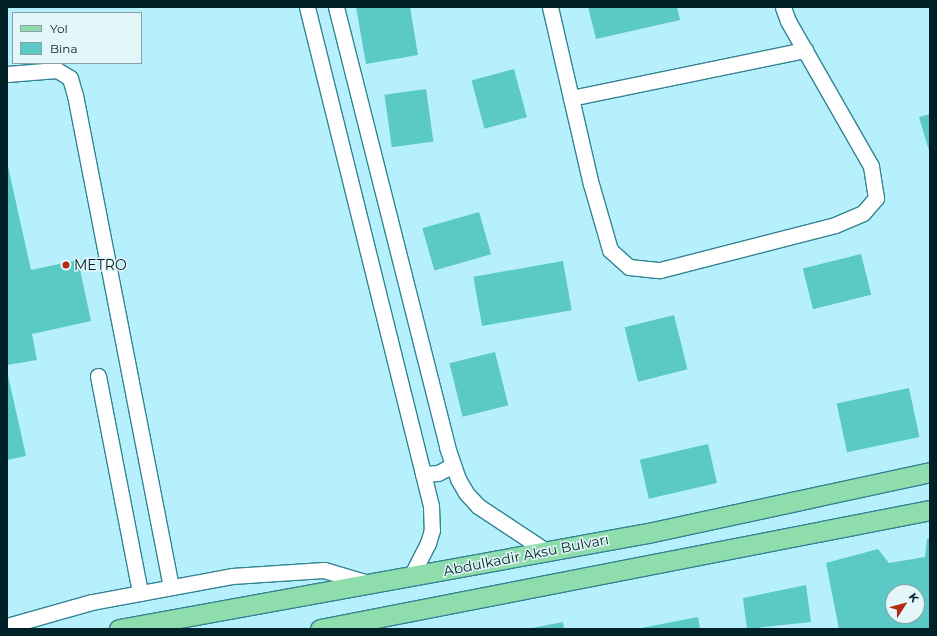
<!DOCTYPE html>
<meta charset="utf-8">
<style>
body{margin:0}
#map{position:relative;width:937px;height:636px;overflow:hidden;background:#b6f0fc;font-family:Montserrat,sans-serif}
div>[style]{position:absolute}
.building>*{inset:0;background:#5bc9c5;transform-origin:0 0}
.roads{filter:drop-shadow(1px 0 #338493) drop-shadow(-1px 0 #338493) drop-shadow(0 1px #338493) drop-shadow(0 -1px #338493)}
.minor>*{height:15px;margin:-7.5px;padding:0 7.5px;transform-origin:7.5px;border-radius:7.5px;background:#fff}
.major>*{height:19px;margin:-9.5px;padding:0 9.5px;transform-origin:9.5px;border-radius:9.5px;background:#8fdcac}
.dots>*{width:11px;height:11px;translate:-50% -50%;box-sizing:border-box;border:2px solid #e3f6fa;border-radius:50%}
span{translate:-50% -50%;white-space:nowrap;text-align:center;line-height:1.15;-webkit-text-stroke:3px #e3f6fa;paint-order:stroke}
.poi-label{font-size:14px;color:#002127}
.left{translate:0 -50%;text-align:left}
.street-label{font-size:14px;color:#002127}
.frame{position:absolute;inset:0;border:8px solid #002127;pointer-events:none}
.legend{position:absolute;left:12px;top:12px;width:130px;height:52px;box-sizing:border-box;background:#e3f6fa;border:1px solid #88a1a6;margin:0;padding:5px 7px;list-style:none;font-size:12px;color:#002127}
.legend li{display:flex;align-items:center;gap:8px;height:20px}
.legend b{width:20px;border:1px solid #88a1a6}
.north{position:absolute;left:885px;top:584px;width:40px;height:40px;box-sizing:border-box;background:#e3f6fa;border:1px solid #88a1a6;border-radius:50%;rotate:54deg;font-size:11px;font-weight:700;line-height:16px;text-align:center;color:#002127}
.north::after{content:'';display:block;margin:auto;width:14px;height:18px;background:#b62a11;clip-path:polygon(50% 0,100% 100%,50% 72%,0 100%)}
</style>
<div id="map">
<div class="building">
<div style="clip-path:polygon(356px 7px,410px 7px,418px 55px,366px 64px)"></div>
<div style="clip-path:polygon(588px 7px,677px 7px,680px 20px,596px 39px)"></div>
<div style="left:514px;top:69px;width:50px;height:44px;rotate:75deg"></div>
<div style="left:426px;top:89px;width:53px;height:42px;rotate:82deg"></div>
<div style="clip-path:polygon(930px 114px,930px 154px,919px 117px)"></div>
<div style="clip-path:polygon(7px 162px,31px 270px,78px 260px,91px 321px,32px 334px,37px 360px,7px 365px)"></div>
<div style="left:479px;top:212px;width:44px;height:59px;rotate:74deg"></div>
<div style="left:861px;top:254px;width:42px;height:60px;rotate:76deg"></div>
<div style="left:563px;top:261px;width:50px;height:91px;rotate:80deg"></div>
<div style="left:674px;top:315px;width:56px;height:51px;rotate:76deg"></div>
<div style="left:495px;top:352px;width:55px;height:47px;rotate:76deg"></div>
<div style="clip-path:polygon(7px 371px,26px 456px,7px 460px)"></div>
<div style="left:909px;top:388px;width:50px;height:74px;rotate:78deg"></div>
<div style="left:708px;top:444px;width:40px;height:70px;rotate:77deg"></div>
<div style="clip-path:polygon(evenodd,930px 538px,930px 629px,839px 629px,826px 563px,878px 549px,889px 563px,925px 557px,927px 539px,930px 538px,893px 592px,917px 592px,917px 616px,893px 616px,893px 592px)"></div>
<div style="clip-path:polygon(806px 585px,811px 622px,747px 629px,743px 598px)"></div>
<div style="clip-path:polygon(698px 617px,700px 629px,641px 629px,641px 628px)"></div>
<div style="clip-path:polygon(563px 622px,564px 629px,532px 629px,532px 628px)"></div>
</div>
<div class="roads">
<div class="minor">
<div style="left:307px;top:7px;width:514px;rotate:76.04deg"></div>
<div style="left:431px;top:506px;width:24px;rotate:88deg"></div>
<div style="left:432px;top:530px;width:14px;rotate:107deg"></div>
<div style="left:428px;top:543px;width:38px;rotate:117deg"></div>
<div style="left:336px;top:7px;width:454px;rotate:75.8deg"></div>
<div style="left:447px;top:447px;width:34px;rotate:71deg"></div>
<div style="left:458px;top:479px;width:16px;rotate:60deg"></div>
<div style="left:466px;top:493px;width:18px;rotate:47deg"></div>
<div style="left:478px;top:506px;width:82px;rotate:33.5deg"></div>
<div style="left:550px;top:7px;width:182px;rotate:77deg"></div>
<div style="left:591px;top:184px;width:69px;rotate:73.9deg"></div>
<div style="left:610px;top:250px;width:25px;rotate:42deg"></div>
<div style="left:629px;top:267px;width:31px;rotate:6deg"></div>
<div style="left:660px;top:270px;width:181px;rotate:-14.4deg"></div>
<div style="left:835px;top:225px;width:30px;rotate:-23deg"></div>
<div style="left:863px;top:213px;width:20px;rotate:-49deg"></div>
<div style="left:876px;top:198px;width:32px;rotate:-99deg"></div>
<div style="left:871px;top:166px;width:167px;rotate:-119.8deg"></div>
<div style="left:788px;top:21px;width:15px;rotate:-110deg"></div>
<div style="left:7px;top:74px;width:50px;rotate:-4.6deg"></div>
<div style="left:57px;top:70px;width:15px;rotate:32deg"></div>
<div style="left:70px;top:78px;width:18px;rotate:74deg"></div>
<div style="left:75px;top:95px;width:501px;rotate:78.96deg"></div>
<div style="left:571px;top:98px;width:239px;rotate:-11.6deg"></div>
<div style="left:98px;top:376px;width:221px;rotate:79deg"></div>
<div style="left:423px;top:474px;width:15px;rotate:-4deg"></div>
<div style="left:438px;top:473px;width:17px;rotate:-28deg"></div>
<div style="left:7px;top:626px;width:88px;rotate:-15.8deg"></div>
<div style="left:92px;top:602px;width:142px;rotate:-10.5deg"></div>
<div style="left:232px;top:576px;width:92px;rotate:-3.7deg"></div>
<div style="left:324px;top:570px;width:46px;rotate:16.5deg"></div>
</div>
<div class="major">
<div style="left:119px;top:629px;width:538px;rotate:-10.29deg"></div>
<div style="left:648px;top:533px;width:289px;rotate:-12.2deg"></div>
<div style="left:320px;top:629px;width:621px;rotate:-11.04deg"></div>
</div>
</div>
<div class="dots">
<div style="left:66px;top:265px;background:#b62a11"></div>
</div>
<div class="poi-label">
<span class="left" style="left:74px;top:265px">METRO</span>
</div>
<div class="street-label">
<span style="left:526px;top:555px;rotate:-11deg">Abdulkadir Aksu Bulvarı</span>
</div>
<div class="frame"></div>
<ul class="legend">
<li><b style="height:5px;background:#8fdcac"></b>Yol</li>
<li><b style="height:11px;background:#5bc9c5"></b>Bina</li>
</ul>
<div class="north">K</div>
</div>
